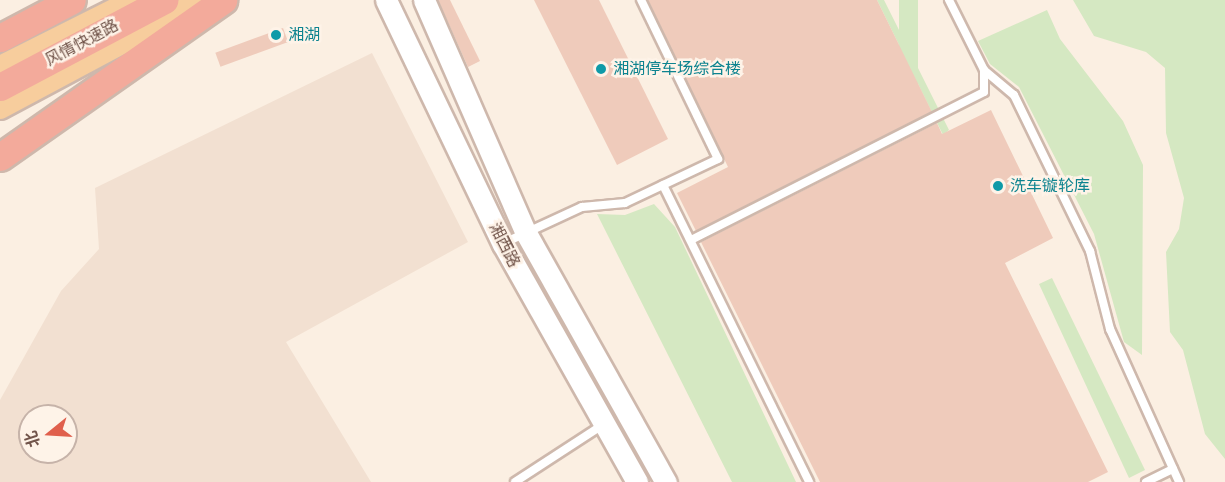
<!DOCTYPE html>
<meta charset="utf-8">
<style>
body{margin:0}
#map{position:relative;width:1225px;height:482px;overflow:hidden;background:#fbefe2;font-family:Jost,"Noto Sans SC",sans-serif}
div>[style]{position:absolute}
.residential>*{inset:0;background:#f2e0d1}
.green>*{inset:0;background:#d5e8c2;transform-origin:0 0}
.building>*{inset:0;background:#efcbbb;transform-origin:0 0}
.roads{filter:drop-shadow(2px 0 #ceb8ac) drop-shadow(-2px 0 #ceb8ac) drop-shadow(0 2px #ceb8ac) drop-shadow(0 -2px #ceb8ac)}
.lane>*{height:8px;margin:-4px;padding:0 4px;transform-origin:4px;border-radius:4px;background:#fff}
.secondary>*{height:21px;margin:-10.5px;padding:0 10.5px;transform-origin:10.5px;border-radius:10.5px;background:#fff}
.primary>*{height:22px;margin:-11px;padding:0 11px;transform-origin:11px;border-radius:11px;background:#f7cd9d}
.highway>*{height:27px;margin:-13.5px;padding:0 13.5px;transform-origin:13.5px;border-radius:13.5px;background:#f3aa9b}
.dots>*{width:16px;height:16px;translate:-50% -50%;box-sizing:border-box;border:3px solid #fef3e8;border-radius:50%}
span{translate:-50% -50%;white-space:nowrap;text-align:center;line-height:1.15;-webkit-text-stroke:5px #fef3e8;paint-order:stroke}
.culture-label{font-size:16px;color:#0d838f}
.left{translate:0 -50%;text-align:left}
.street-label{font-size:16px;color:#71544a}
.north{position:absolute;left:18px;top:404px;width:60px;height:60px;box-sizing:border-box;background:#fef3e8;border:2px solid #c6b3a9;border-radius:50%;rotate:252deg;font-size:16px;font-weight:700;line-height:24px;text-align:center;color:#71544a}
.north::after{content:'';display:block;margin:auto;width:21px;height:27px;background:#e05f4c;clip-path:polygon(50% 0,100% 100%,50% 72%,0 100%)}
</style>
<div id="map">
<div class="residential">
<div style="clip-path:polygon(evenodd,372px 53px,468px 242px,286px 342px,371px 482px,0 482px,0 400px,61px 291px,99px 249px,95px 188px,372px 53px,30px 416px,66px 416px,66px 452px,30px 452px,30px 416px)"></div>
</div>
<div class="green">
<div style="clip-path:polygon(877px 0,884px 0,949px 130px,943px 135px)"></div>
<div style="left:899px;top:0;width:19px;height:115px"></div>
<div style="clip-path:polygon(1073px 0,1225px 0,1225px 459px,1205px 434px,1183px 350px,1170px 332px,1166px 252px,1179px 229px,1184px 198px,1166px 133px,1165px 68px,1146px 52px,1094px 36px)"></div>
<div style="clip-path:polygon(1047px 10px,1060px 39px,1123px 121px,1143px 165px,1142px 355px,1124px 342px,1094px 234px,1019px 87px,990px 64px,978px 41px)"></div>
<div style="clip-path:polygon(654px 204px,675px 227px,796px 482px,732px 482px,597px 214px,625px 215px)"></div>
<div style="clip-path:polygon(1052px 278px,1145px 470px,1129px 478px,1039px 284px)"></div>
</div>
<div class="building">
<div style="clip-path:polygon(438px 0,450px 0,480px 61px,468px 67px)"></div>
<div style="clip-path:polygon(534px 0,599px 0,668px 139px,617px 165px)"></div>
<div style="clip-path:polygon(648px 0,877px 0,932px 112px,696px 231px,677px 193px,728px 167px)"></div>
<div style="left:283px;top:28px;width:15px;height:72px;rotate:70deg"></div>
<div style="clip-path:polygon(991px 110px,1053px 238px,1005px 263px,1108px 472px,1088px 482px,820px 482px,701px 242px,937px 123px,942px 134px)"></div>
</div>
<div class="roads">
<div class="lane">
<div style="left:949px;top:0;width:78px;rotate:63.4deg"></div>
<div style="left:984px;top:70px;width:39px;rotate:40deg"></div>
<div style="left:1014px;top:95px;width:174px;rotate:64deg"></div>
<div style="left:1090px;top:251px;width:81px;rotate:75.6deg"></div>
<div style="left:1110px;top:329px;width:168px;rotate:65.7deg"></div>
<div style="left:663px;top:185px;width:331px;rotate:63.8deg"></div>
<div style="left:691px;top:240px;width:328px;rotate:-26.8deg"></div>
<div style="left:984px;top:92px;width:22px;rotate:-90deg"></div>
<div style="left:504px;top:243px;width:86px;rotate:-24.8deg"></div>
<div style="left:582px;top:207px;width:43px;rotate:-5.3deg"></div>
<div style="left:625px;top:203px;width:103px;rotate:-25.3deg"></div>
<div style="left:718px;top:159px;width:177px;rotate:-115.8deg"></div>
<div style="left:515px;top:482px;width:103px;rotate:-33.1deg"></div>
<div style="left:1146px;top:482px;width:30px;rotate:-26deg"></div>
</div>
<div class="secondary">
<div style="left:386px;top:0;width:271px;rotate:64.4deg"></div>
<div style="left:503px;top:244px;width:273px;rotate:60.6deg"></div>
<div style="left:424px;top:0;width:254px;rotate:66.4deg"></div>
<div style="left:526px;top:233px;width:286px;rotate:60.7deg"></div>
</div>
<div class="primary">
<div style="left:0;top:67px;width:150px;rotate:-26.6deg"></div>
<div style="left:0;top:108px;width:229px;rotate:-28.1deg"></div>
</div>
<div class="highway">
<div style="left:0;top:38px;width:81px;rotate:-27.8deg"></div>
<div style="left:0;top:87px;width:186px;rotate:-27.9deg"></div>
<div style="left:0;top:157px;width:273px;rotate:-35.1deg"></div>
</div>
</div>
<div class="dots">
<div style="left:276px;top:35px;background:#0f9aa8"></div>
<div style="left:601px;top:69px;background:#0f9aa8"></div>
<div style="left:998px;top:186px;background:#0f9aa8"></div>
</div>
<div class="culture-label">
<span class="left" style="left:288px;top:35px">湘湖</span>
<span class="left" style="left:613px;top:69px">湘湖停车场综合楼</span>
<span class="left" style="left:1010px;top:186px">洗车镟轮库</span>
</div>
<div class="street-label">
<span style="left:82px;top:43px;rotate:-28deg">风情快速路</span>
<span style="left:504px;top:245px;rotate:63deg">湘西路</span>
</div>
<div class="north">北</div>
</div>
